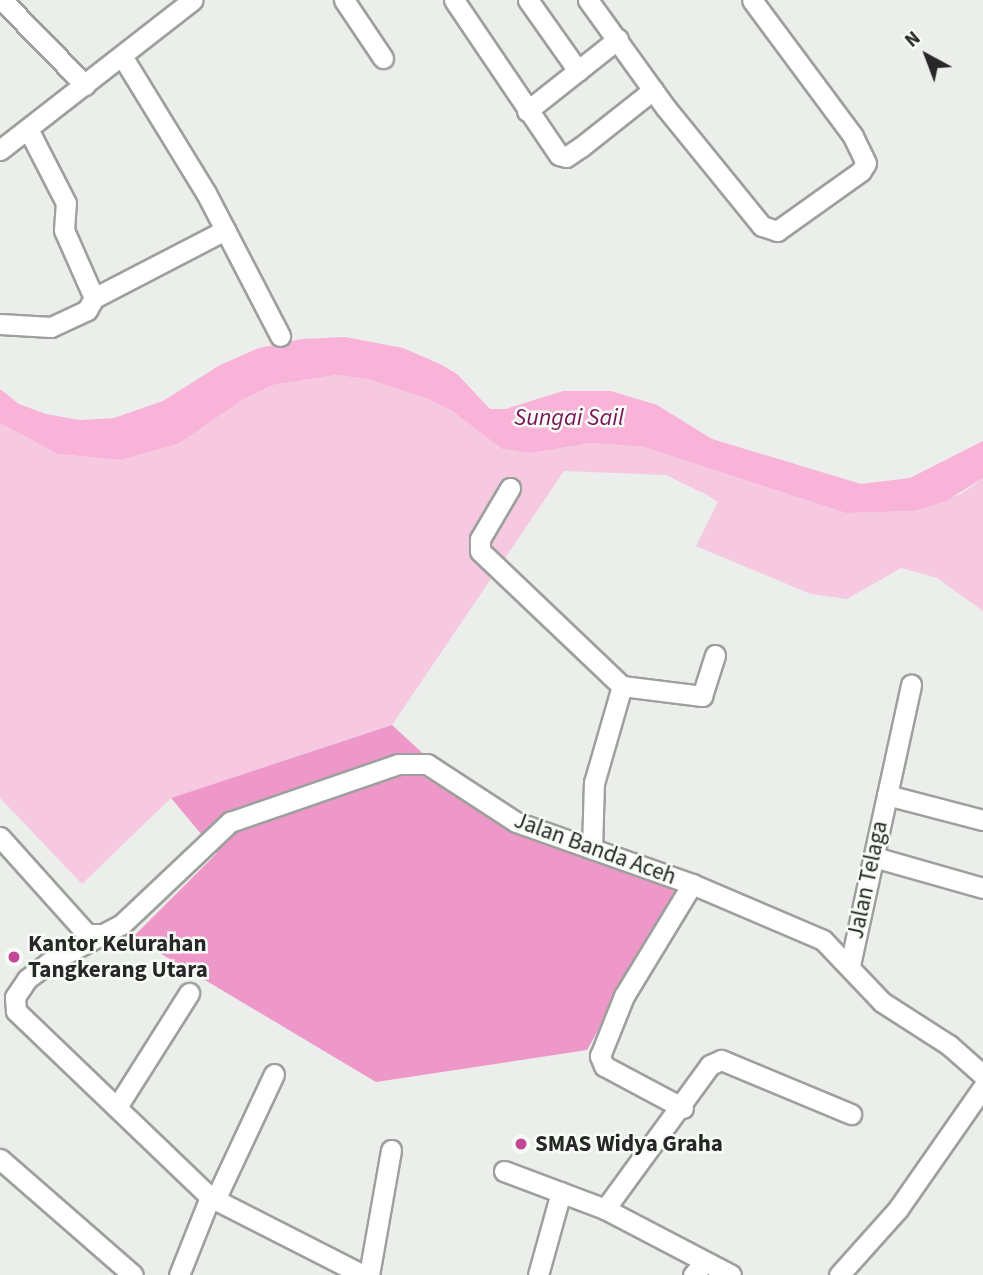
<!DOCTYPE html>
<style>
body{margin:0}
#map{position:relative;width:983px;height:1275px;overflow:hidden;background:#ebeeea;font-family:"Source Sans 3",sans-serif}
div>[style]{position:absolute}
.green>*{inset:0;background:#f6c9e1}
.forest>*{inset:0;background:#ee98c9}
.water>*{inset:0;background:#f9b3d9}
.roads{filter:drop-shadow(2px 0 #9da09c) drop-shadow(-2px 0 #9da09c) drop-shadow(0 2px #9da09c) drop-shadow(0 -2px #9da09c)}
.minor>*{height:19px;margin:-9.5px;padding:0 9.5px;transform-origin:9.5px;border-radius:9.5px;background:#fff}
.dots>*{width:19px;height:19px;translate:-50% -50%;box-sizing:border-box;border:4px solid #f8fcf7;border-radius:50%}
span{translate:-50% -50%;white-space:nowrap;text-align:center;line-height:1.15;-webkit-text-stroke:5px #f8fcf7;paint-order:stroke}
.street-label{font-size:23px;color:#262726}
.poi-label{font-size:23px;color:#262726;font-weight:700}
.left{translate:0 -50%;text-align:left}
.water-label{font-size:24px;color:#771356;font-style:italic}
.north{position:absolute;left:892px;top:21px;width:70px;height:70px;-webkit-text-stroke:5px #f8fcf7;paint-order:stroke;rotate:319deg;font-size:19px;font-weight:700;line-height:28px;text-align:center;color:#262726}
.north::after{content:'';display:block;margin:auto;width:24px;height:32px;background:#262726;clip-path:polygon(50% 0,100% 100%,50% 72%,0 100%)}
</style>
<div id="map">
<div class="green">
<div style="clip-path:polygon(336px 375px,367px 379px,428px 399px,452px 411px,502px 449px,531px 453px,591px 443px,644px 447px,846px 513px,914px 511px,961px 494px,983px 478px,983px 611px,937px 578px,901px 568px,847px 599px,811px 594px,696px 546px,718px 502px,707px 495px,666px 475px,564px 471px,392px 725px,171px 798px,82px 884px,0 798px,0 423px,58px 454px,120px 460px,178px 444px,244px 399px,273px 385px)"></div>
</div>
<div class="forest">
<div style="clip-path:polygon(392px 725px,505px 829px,677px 890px,587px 1050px,376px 1082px,133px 937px,217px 853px,171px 798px)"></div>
</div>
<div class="water">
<div style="clip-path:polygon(345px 337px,403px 348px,440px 364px,457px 374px,490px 409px,506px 409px,563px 391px,611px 391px,657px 405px,712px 439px,861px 484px,910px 478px,983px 441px,983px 478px,946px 501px,914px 511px,846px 513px,644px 447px,591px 443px,531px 453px,502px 449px,452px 411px,428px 399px,367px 379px,336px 375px,273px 385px,244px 399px,178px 444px,120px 460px,58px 454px,0 423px,0 389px,19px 404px,46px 414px,80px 420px,114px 418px,163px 401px,220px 365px,259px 348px,302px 339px)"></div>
</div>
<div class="roads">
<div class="minor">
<div style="left:2px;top:0;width:119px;rotate:45.7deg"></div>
<div style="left:344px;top:0;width:70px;rotate:56.1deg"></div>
<div style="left:454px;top:0;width:187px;rotate:55.9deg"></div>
<div style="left:559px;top:155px;width:7px;rotate:16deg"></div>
<div style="left:566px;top:157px;width:18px;rotate:-34deg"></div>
<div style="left:581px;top:147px;width:92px;rotate:-38.4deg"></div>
<div style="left:528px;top:0;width:87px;rotate:54.8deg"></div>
<div style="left:588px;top:0;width:133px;rotate:54.2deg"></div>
<div style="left:666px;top:108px;width:152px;rotate:50.9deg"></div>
<div style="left:762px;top:226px;width:16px;rotate:18deg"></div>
<div style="left:777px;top:231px;width:103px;rotate:-35.5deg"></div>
<div style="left:861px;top:171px;width:9px;rotate:-58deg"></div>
<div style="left:866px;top:163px;width:30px;rotate:-116deg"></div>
<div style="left:853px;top:136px;width:169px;rotate:-126.6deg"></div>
<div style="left:122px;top:56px;width:161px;rotate:58.5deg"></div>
<div style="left:206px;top:193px;width:161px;rotate:62.6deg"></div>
<div style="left:527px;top:111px;width:116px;rotate:-38.4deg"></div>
<div style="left:0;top:150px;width:244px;rotate:-37.9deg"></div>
<div style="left:94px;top:298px;width:148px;rotate:-27.4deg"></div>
<div style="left:0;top:324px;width:51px;rotate:3.4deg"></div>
<div style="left:51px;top:327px;width:40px;rotate:-25deg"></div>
<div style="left:87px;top:310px;width:14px;rotate:-60deg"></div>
<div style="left:94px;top:298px;width:74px;rotate:-113.8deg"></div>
<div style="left:64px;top:230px;width:27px;rotate:-86deg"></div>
<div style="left:66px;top:203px;width:83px;rotate:-117.2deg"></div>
<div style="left:510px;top:488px;width:59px;rotate:120.5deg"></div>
<div style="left:480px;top:539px;width:12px;rotate:90deg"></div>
<div style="left:480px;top:551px;width:196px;rotate:43.6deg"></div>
<div style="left:622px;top:686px;width:81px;rotate:7.1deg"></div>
<div style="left:702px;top:696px;width:43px;rotate:-72.4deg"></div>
<div style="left:887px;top:795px;width:99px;rotate:14.6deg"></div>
<div style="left:0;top:837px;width:130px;rotate:48.1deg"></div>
<div style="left:87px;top:934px;width:16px"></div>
<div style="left:592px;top:849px;width:66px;rotate:-88.3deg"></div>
<div style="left:594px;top:783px;width:101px;rotate:-73.9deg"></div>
<div style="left:874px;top:857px;width:113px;rotate:15.9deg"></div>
<div style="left:850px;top:965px;width:287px;rotate:-77.7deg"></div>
<div style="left:117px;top:1107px;width:135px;rotate:-57.7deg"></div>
<div style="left:683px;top:1108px;width:89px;rotate:-152deg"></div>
<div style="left:604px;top:1066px;width:11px;rotate:-112deg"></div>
<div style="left:600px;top:1056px;width:65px;rotate:-68.2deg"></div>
<div style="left:624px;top:996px;width:131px;rotate:-58.7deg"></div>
<div style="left:0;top:1159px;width:176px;rotate:41.1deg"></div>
<div style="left:504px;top:1171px;width:108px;rotate:20.6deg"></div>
<div style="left:605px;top:1209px;width:142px;rotate:27.6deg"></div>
<div style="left:210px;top:1197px;width:172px;rotate:27deg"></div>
<div style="left:215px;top:1200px;width:139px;rotate:-64.9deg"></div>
<div style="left:605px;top:1209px;width:178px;rotate:-53.9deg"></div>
<div style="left:710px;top:1065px;width:12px;rotate:-24deg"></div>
<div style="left:721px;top:1060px;width:141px;rotate:22.6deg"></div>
<div style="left:179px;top:1275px;width:84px;rotate:-68.3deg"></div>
<div style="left:210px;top:1197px;width:269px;rotate:-136.2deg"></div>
<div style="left:16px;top:1011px;width:14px;rotate:-94deg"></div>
<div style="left:15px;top:997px;width:22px;rotate:-56deg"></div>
<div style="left:27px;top:979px;width:26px;rotate:-37deg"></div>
<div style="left:48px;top:963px;width:84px;rotate:-27.8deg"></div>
<div style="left:122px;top:924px;width:149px;rotate:-43.4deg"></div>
<div style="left:230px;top:822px;width:178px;rotate:-19deg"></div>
<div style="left:398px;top:764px;width:29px"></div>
<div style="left:427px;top:764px;width:106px;rotate:33.1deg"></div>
<div style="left:516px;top:822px;width:187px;rotate:19.4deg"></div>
<div style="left:692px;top:884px;width:142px;rotate:23.1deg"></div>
<div style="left:823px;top:940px;width:86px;rotate:46.4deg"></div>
<div style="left:882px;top:1002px;width:80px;rotate:32.7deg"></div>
<div style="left:949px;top:1045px;width:45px;rotate:41.4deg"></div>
<div style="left:369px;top:1275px;width:127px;rotate:-80deg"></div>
<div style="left:538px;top:1275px;width:86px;rotate:-74.5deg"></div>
<div style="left:693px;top:1275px;width:18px;rotate:-47deg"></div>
<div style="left:839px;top:1275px;width:89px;rotate:-48.2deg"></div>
<div style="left:898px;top:1209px;width:149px;rotate:-55.1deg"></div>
</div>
</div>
<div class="dots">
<div style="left:14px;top:957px;background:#c54897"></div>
<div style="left:521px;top:1144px;background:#c54897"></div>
</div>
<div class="street-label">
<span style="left:595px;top:849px;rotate:20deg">Jalan Banda Aceh</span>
<span style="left:868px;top:880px;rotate:-78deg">Jalan Telaga</span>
</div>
<div class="poi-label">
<span class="left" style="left:28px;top:957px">Kantor Kelurahan<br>Tangkerang Utara</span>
<span class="left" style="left:535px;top:1144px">SMAS Widya Graha</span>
</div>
<div class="water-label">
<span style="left:569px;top:418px">Sungai Sail</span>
</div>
<div class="north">N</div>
</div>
